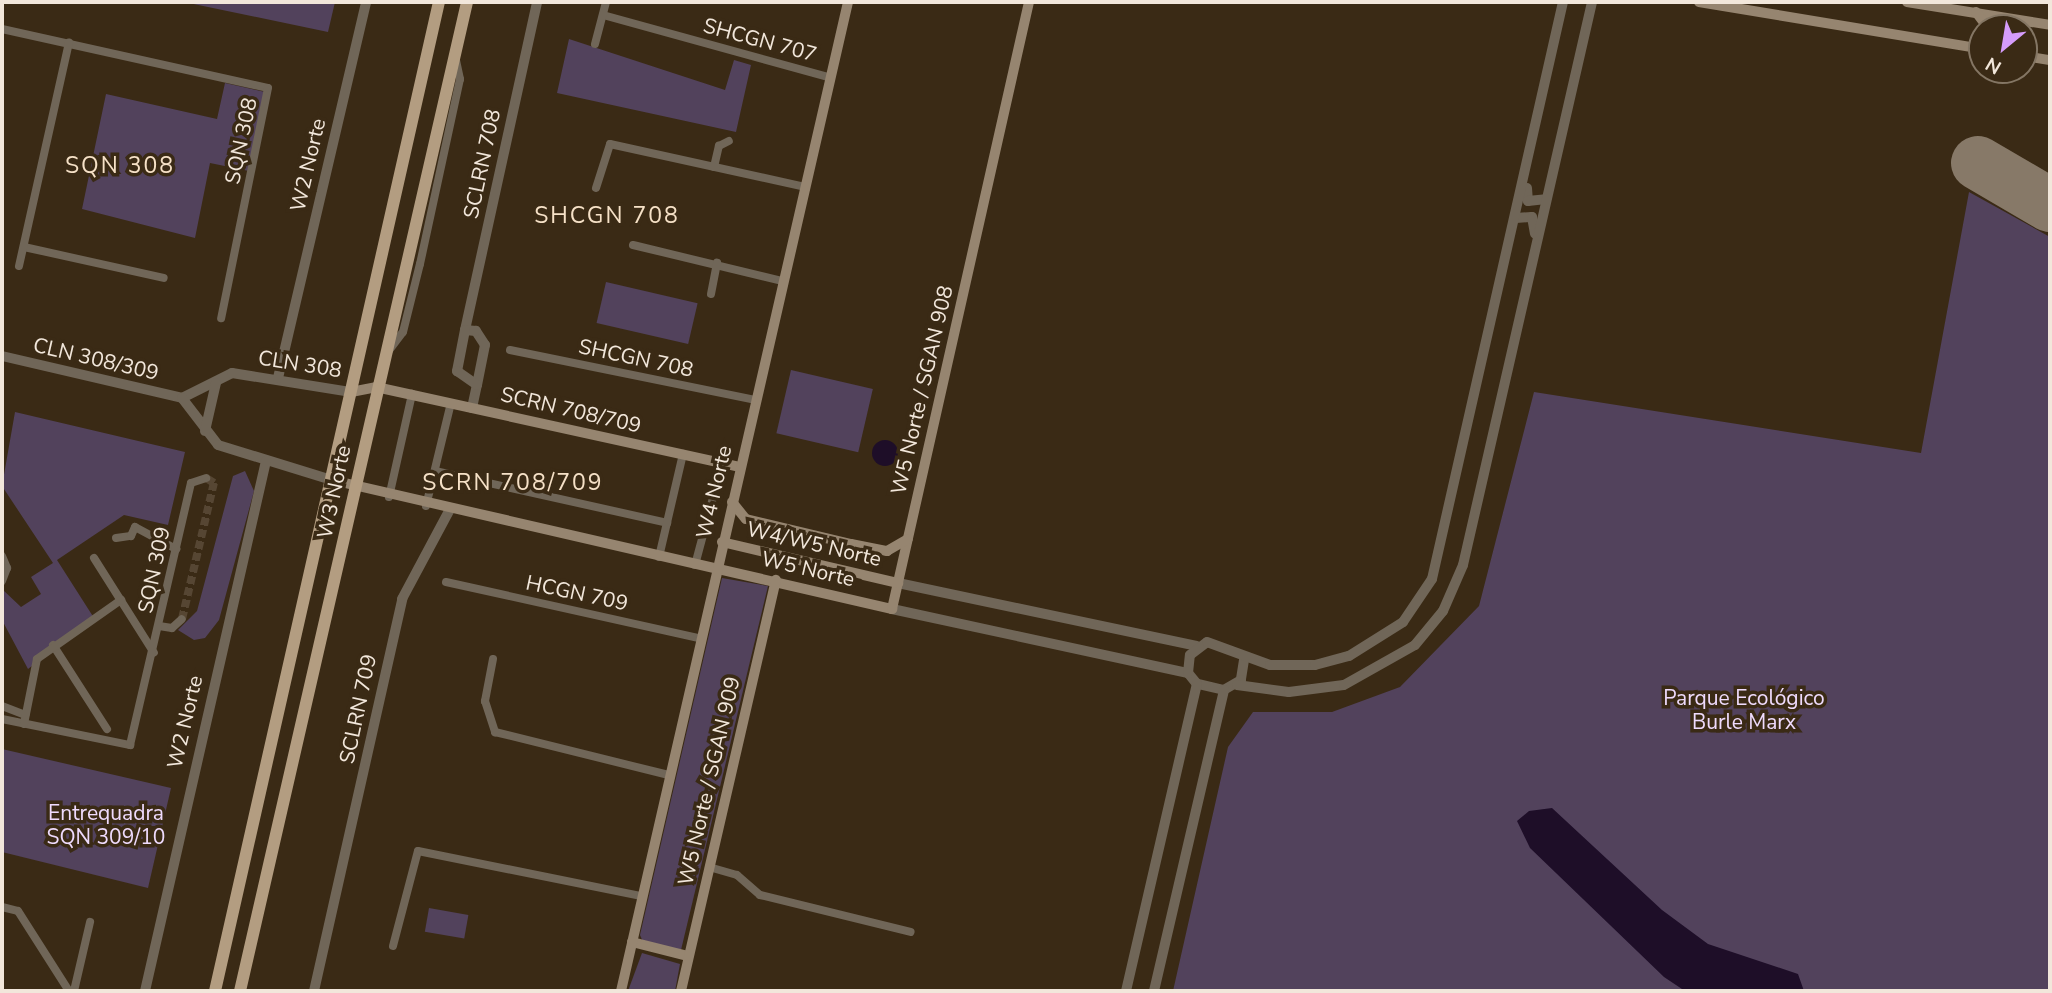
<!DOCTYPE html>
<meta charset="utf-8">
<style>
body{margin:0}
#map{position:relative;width:2052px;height:993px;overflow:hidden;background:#3a2a15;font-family:"Nunito Sans",sans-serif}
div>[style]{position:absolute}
.green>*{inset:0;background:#52425c;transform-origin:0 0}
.water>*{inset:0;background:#1e0e28}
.round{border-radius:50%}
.taxiway>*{height:21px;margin:-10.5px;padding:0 10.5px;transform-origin:10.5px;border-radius:10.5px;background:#877968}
.runway>*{height:54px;margin:-27px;padding:0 27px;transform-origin:27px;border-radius:27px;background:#877968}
.minor-tunnel>*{height:8px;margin-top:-4px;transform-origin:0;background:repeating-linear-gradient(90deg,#564633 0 8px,transparent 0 12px)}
.minor>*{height:8px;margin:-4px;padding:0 4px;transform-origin:4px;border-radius:4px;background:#706658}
.tertiary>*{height:10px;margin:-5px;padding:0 5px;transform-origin:5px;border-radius:5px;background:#706658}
.secondary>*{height:10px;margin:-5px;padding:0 5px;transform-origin:5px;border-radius:5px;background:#968570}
.primary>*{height:12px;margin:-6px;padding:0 6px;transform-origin:6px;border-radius:6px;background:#b39d81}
span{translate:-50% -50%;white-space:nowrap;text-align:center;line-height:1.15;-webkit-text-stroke:7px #3a2a15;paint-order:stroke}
.street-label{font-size:21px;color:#f2e7db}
.park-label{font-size:21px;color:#efdbfd}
.neighbourhood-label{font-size:23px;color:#f6e1c7;letter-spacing:2px}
.frame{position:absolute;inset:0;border:4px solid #f2e7db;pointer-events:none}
.north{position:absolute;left:1968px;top:14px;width:70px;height:70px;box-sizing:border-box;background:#3a2a15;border:2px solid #847664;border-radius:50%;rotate:210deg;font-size:19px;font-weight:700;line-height:28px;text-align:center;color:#f2e7db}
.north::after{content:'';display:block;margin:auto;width:24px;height:32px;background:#d59cfb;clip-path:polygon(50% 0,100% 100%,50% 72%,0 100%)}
</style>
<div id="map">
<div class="green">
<div style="clip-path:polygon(184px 2px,335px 2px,328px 32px)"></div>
<div style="clip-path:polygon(569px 39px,725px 90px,734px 60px,751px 65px,736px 132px,557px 93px)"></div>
<div style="clip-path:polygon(225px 83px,265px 92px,249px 171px,210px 163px,195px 238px,82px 209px,106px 94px,217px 119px)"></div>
<div style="clip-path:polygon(1969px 192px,2050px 237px,2050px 991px,1173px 991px,1228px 747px,1253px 712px,1332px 712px,1400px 687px,1479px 606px,1534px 392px,1921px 453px)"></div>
<div style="left:606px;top:282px;width:94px;height:42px;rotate:13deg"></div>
<div style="left:791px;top:370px;width:84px;height:65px;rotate:13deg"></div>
<div style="clip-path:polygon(15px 412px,185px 452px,168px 525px,124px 515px,57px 560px,94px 618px,28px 669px,2px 620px,2px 589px,21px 607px,41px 594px,31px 577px,53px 563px,2px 486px)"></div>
<div style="clip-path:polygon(245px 471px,254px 491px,219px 620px,205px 638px,194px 640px,178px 630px,197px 611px,233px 476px)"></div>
<div style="clip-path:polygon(722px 578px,768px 586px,681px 950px,643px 942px,640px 935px)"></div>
<div style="clip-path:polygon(2px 749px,171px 788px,148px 888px,2px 852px)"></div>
<div style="left:429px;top:908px;width:40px;height:24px;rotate:10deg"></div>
<div style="clip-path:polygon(642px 953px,680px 964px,675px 991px,628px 991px)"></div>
</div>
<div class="water">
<div class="round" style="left:872px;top:440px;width:26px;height:26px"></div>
<div style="clip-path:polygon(1552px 808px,1662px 910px,1708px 944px,1798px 974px,1804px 991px,1685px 991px,1664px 977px,1530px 848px,1517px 821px,1529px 811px)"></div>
</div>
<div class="taxiway">
<div style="left:2048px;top:204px;width:2px"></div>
</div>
<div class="runway">
<div style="left:1978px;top:163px;width:83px;rotate:30.3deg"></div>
</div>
<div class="minor-tunnel">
<div style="left:182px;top:619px;width:140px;rotate:-76.8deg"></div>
<div style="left:214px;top:483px;width:9px;rotate:-148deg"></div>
</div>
<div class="minor">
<div style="left:603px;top:15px;width:233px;rotate:15.4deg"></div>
<div style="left:2px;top:29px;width:272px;rotate:12.5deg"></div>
<div style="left:268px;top:88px;width:235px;rotate:101.5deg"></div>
<div style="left:595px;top:44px;width:43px;rotate:-75.3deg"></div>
<div style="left:714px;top:167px;width:22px;rotate:-77deg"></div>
<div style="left:719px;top:146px;width:11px;rotate:-27deg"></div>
<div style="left:596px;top:188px;width:46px;rotate:-72.3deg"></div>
<div style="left:610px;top:144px;width:196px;rotate:12.4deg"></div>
<div style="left:633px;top:245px;width:153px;rotate:13.6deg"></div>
<div style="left:24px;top:247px;width:143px;rotate:12.5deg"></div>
<div style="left:19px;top:266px;width:229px;rotate:-77.4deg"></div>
<div style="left:711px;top:294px;width:32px;rotate:-79deg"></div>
<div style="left:510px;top:350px;width:250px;rotate:11.5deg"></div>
<div style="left:387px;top:353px;width:26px;rotate:-53deg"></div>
<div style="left:403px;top:332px;width:70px;rotate:-76deg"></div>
<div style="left:420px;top:264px;width:189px;rotate:-77.8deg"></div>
<div style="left:460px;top:79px;width:24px;rotate:-102deg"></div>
<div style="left:435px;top:471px;width:238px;rotate:12.6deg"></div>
<div style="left:389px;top:497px;width:106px;rotate:-77.4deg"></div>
<div style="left:426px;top:506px;width:106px;rotate:-76.4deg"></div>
<div style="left:116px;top:538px;width:15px;rotate:-8deg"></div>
<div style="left:131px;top:536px;width:10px;rotate:-66deg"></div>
<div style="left:135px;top:527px;width:47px;rotate:28.2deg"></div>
<div style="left:2px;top:556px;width:13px;rotate:67deg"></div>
<div style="left:7px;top:568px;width:14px;rotate:111deg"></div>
<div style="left:659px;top:557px;width:106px;rotate:-76.9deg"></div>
<div style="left:94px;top:558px;width:112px;rotate:57.7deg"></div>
<div style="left:695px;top:565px;width:105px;rotate:-75deg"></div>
<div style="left:446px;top:582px;width:259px;rotate:12.5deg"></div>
<div style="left:159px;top:626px;width:13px;rotate:9deg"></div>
<div style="left:172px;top:628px;width:13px;rotate:-42deg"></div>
<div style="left:53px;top:645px;width:100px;rotate:57.3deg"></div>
<div style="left:493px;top:659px;width:43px;rotate:100.8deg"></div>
<div style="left:485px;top:701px;width:33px;rotate:72deg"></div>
<div style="left:495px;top:732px;width:179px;rotate:13.9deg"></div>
<div style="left:2px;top:706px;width:25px;rotate:21deg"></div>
<div style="left:2px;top:719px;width:131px;rotate:11.5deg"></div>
<div style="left:130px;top:745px;width:269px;rotate:-76.9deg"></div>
<div style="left:191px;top:483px;width:16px;rotate:-18deg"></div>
<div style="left:24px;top:724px;width:66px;rotate:-78.7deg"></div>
<div style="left:37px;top:659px;width:103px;rotate:-35.1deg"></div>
<div style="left:709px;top:867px;width:29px;rotate:16deg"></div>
<div style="left:737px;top:875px;width:30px;rotate:41deg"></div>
<div style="left:760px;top:895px;width:155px;rotate:13.8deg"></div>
<div style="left:2px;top:907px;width:16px;rotate:14deg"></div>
<div style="left:18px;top:911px;width:95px;rotate:57.5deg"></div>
<div style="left:393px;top:946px;width:98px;rotate:-75.3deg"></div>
<div style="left:418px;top:851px;width:228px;rotate:11.4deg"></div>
<div style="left:74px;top:991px;width:71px;rotate:-76.9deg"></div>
</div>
<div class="tertiary">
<div style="left:1527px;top:188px;width:13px;rotate:86deg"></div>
<div style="left:1528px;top:201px;width:18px;rotate:-6deg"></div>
<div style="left:1516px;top:218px;width:16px;rotate:-4deg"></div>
<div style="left:1532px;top:217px;width:17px;rotate:80deg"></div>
<div style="left:465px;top:330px;width:336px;rotate:-77.6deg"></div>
<div style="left:2px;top:356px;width:185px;rotate:13.1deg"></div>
<div style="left:182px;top:398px;width:56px;rotate:-26.6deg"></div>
<div style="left:232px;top:373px;width:121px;rotate:9.1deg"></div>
<div style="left:278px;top:378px;width:386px;rotate:-76.8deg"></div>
<div style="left:182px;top:398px;width:59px;rotate:52.5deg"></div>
<div style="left:218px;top:445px;width:119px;rotate:17.1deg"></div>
<div style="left:472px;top:408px;width:24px;rotate:-78deg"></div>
<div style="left:477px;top:385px;width:41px;rotate:-78.7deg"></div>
<div style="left:485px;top:345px;width:17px;rotate:-123deg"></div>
<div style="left:476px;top:331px;width:11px;rotate:-175deg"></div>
<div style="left:465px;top:330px;width:42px;rotate:101deg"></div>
<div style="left:457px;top:371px;width:24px;rotate:35deg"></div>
<div style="left:205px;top:431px;width:49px;rotate:-77.1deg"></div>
<div style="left:898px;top:583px;width:305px;rotate:11.9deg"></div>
<div style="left:892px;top:609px;width:303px;rotate:12.2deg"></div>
<div style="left:1244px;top:660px;width:20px;rotate:99deg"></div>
<div style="left:1241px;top:680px;width:20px;rotate:150deg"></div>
<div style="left:1224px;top:690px;width:28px;rotate:-167deg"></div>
<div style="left:1197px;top:684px;width:14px;rotate:-129deg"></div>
<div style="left:1188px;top:673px;width:18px;rotate:-84deg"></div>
<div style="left:1190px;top:655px;width:21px;rotate:-37deg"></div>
<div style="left:1207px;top:642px;width:67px;rotate:20.1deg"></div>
<div style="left:1270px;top:665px;width:45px"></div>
<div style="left:1315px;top:665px;width:35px;rotate:-15deg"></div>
<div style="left:1349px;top:656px;width:64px;rotate:-32.2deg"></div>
<div style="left:1403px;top:622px;width:52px;rotate:-56deg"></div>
<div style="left:1432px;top:579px;width:592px;rotate:-77.21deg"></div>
<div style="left:1237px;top:685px;width:52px;rotate:7.7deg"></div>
<div style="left:1289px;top:692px;width:55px;rotate:-7.3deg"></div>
<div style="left:1344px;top:685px;width:81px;rotate:-29.4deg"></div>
<div style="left:1415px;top:645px;width:44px;rotate:-50.5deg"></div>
<div style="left:1443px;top:611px;width:50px;rotate:-66.5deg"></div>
<div style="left:1463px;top:565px;width:578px;rotate:-77.09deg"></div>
<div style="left:145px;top:991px;width:544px;rotate:-77.14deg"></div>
<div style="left:314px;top:991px;width:402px;rotate:-77.3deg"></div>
<div style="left:402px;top:599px;width:100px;rotate:-61.9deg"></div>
<div style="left:1126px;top:991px;width:315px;rotate:-77deg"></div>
<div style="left:1154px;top:991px;width:309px;rotate:-76.9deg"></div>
</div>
<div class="secondary">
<div style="left:1699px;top:2px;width:287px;rotate:9.4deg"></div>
<div style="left:1907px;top:2px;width:145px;rotate:9.1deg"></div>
<div style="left:1976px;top:12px;width:20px;rotate:53deg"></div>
<div style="left:2024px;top:56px;width:26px;rotate:9deg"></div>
<div style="left:351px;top:392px;width:25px;rotate:-11deg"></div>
<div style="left:376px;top:387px;width:372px;rotate:12.4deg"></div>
<div style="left:332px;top:480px;width:575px;rotate:12.97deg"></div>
<div style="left:892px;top:609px;width:622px;rotate:-77.28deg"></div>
<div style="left:732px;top:502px;width:22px;rotate:51deg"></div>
<div style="left:746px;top:519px;width:108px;rotate:13.4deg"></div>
<div style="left:851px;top:544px;width:37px;rotate:11deg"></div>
<div style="left:887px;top:551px;width:24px;rotate:-30deg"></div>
<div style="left:722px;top:542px;width:181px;rotate:13.1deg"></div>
<div style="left:632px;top:942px;width:58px;rotate:14deg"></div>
<div style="left:621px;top:991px;width:1015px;rotate:-77.07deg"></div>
<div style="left:681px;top:991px;width:422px;rotate:-77deg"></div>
</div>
<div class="primary">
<div style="left:215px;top:991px;width:1014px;rotate:-77.24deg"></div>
<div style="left:240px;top:991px;width:1015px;rotate:-77.07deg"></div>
</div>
<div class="street-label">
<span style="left:760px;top:40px;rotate:15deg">SHCGN 707</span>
<span style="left:241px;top:141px;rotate:-78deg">SQN 308</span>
<span style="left:482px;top:164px;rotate:-78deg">SCLRN 708</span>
<span style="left:308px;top:165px;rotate:-77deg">W2 Norte</span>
<span style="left:636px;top:358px;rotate:12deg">SHCGN 708</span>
<span style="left:96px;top:359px;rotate:13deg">CLN 308/309</span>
<span style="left:300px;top:364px;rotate:9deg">CLN 308</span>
<span style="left:922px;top:390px;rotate:-77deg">W5 Norte / SGAN 908</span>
<span style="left:571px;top:410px;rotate:13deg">SCRN 708/709</span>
<span style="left:334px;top:492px;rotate:-78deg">W3 Norte</span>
<span style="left:714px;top:492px;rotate:-77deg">W4 Norte</span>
<span style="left:814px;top:544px;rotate:13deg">W4/W5 Norte</span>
<span style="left:808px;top:569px;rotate:13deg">W5 Norte</span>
<span style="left:154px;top:570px;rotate:-78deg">SQN 309</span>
<span style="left:577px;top:593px;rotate:12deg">HCGN 709</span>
<span style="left:358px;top:709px;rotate:-78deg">SCLRN 709</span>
<span style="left:185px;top:722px;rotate:-77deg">W2 Norte</span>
<span style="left:709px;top:781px;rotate:-77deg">W5 Norte / SGAN 909</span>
</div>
<div class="park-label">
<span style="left:1744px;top:710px">Parque Ecológico<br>Burle Marx</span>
<span style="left:106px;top:825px">Entrequadra<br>SQN 309/10</span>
</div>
<div class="neighbourhood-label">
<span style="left:120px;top:166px">SQN 308</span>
<span style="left:607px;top:216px">SHCGN 708</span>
<span style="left:513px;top:483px">SCRN 708/709</span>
</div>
<div class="frame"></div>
<div class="north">N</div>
</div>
